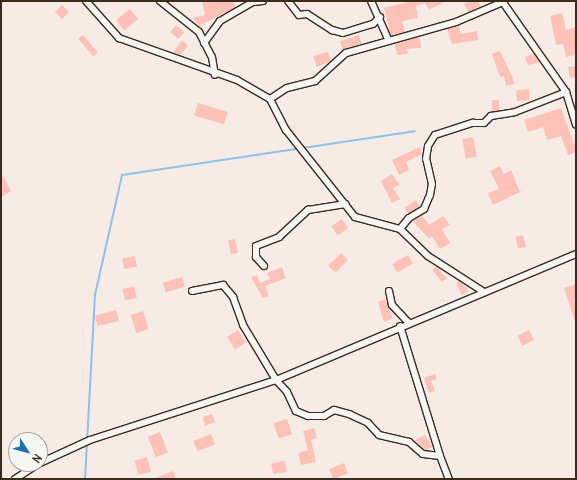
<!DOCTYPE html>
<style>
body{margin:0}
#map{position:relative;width:577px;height:480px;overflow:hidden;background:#f7ebe6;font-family:Delius,sans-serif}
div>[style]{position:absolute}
.stream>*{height:2px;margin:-1px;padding:0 1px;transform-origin:1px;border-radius:1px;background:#8dc1ea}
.building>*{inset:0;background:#fcc1b7;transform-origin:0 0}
.roads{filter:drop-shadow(1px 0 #3b2a1e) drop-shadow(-1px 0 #3b2a1e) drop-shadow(0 1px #3b2a1e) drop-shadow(0 -1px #3b2a1e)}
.street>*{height:6px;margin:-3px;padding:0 3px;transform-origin:3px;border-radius:3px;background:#f6f6f2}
span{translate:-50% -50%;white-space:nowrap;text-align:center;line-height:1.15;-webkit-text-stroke:3.5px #f6f6f2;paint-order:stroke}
.frame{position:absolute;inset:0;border:2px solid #3b2a1e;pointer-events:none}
.north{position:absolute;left:8px;top:432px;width:40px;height:40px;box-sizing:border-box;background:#f6f6f2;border:1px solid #aba49d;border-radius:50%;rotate:126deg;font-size:11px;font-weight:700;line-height:16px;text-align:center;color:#3b2a1e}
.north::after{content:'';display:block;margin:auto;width:14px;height:18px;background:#1f6fb2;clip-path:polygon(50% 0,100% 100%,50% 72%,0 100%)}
</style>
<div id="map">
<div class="stream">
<div style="left:85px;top:479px;width:184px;rotate:-86.9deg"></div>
<div style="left:95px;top:295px;width:123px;rotate:-77.3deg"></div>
<div style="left:122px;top:175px;width:296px;rotate:-8.5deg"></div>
</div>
<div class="building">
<div style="clip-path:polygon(202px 1px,232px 1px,236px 7px,199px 26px,193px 18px,205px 15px)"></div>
<div style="clip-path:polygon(412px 1px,446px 1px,429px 10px,425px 3px,416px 6px,418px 18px,402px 21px,405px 32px,391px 35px,384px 8px)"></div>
<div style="clip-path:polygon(470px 1px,478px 1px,481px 6px,468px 12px,464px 4px)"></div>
<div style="left:62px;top:5px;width:10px;height:10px;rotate:45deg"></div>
<div style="left:130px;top:9px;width:13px;height:18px;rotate:51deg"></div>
<div style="clip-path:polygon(562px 13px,566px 30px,576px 27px,576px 55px,566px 57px,563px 44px,556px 45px,550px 16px)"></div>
<div style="left:176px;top:25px;width:11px;height:9px;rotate:41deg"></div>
<div style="clip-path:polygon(459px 26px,461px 34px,477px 31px,478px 40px,452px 44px,447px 29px)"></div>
<div style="left:83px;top:35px;width:23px;height:6px;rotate:50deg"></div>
<div style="left:359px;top:35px;width:9px;height:20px;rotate:72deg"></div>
<div style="clip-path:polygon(420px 37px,421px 48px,407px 49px,408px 54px,397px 55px,395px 44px)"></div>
<div style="clip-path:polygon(182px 40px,188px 46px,180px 55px,174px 52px)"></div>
<div style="clip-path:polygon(500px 51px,512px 76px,514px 84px,506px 86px,504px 76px,500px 77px,492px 54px)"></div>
<div style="clip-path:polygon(328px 52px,331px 61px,317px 67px,313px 56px)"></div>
<div style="clip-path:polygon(534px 54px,540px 62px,528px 65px,525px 57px)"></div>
<div style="clip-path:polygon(576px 66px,576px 77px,570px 78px,568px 67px)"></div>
<div style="left:529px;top:89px;width:11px;height:13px;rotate:85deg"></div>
<div style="left:492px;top:100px;width:7px;height:11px"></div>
<div style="left:198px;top:103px;width:31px;height:13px;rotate:17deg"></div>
<div style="clip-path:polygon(561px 108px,576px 149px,576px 152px,568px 155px,561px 136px,547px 140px,543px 127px,528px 132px,524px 120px)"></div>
<div style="left:473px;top:137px;width:20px;height:11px;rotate:79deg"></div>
<div style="clip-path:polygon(420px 147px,422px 154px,406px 162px,409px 170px,399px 175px,392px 160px)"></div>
<div style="clip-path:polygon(500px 166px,504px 174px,511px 170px,520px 192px,493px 205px,488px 193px,499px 189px,490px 171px)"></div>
<div style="clip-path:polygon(1px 173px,11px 191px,1px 197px)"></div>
<div style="clip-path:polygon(392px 174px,399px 185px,393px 188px,400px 199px,392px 203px,381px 181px)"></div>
<div style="left:416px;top:200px;width:7px;height:14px;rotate:56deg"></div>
<div style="clip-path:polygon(422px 216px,429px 225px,443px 216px,450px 225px,442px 229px,450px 243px,440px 249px,432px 236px,429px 239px,413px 221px)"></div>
<div style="left:342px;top:219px;width:11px;height:13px;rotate:56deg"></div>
<div style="left:523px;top:235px;width:12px;height:8px;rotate:76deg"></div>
<div style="left:235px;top:239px;width:14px;height:7px;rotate:78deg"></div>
<div style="left:341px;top:253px;width:10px;height:18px;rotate:45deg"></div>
<div style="left:408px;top:255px;width:10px;height:18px;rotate:61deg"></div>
<div style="left:135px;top:256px;width:11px;height:13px;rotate:80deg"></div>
<div style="clip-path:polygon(282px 267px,286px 278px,265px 286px,269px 296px,263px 298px,251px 277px,257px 275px,260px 283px,270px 279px,267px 273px)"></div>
<div style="clip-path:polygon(436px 267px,447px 278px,442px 282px,432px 270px)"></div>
<div style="left:182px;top:277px;width:10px;height:20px;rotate:73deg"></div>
<div style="clip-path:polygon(459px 281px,466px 287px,468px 291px,462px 295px,456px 284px)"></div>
<div style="clip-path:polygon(576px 284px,576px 322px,575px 322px,564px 288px)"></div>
<div style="left:134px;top:286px;width:12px;height:12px;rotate:76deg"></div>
<div style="clip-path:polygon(385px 299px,393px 318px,384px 322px,378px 302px)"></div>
<div style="left:116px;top:310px;width:11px;height:22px;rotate:75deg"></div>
<div style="left:143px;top:311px;width:19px;height:13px;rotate:72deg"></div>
<div style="left:238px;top:330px;width:15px;height:13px;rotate:58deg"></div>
<div style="left:529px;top:330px;width:11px;height:13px;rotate:63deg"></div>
<div style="clip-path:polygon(435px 374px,437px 379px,431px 381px,435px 391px,429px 393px,424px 378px)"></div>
<div style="clip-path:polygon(212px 414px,215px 422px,205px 426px,203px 417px)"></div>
<div style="left:287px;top:419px;width:16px;height:14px;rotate:72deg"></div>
<div style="clip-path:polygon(314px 428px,317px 438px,311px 440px,316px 462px,301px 465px,298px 453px,308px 450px,303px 431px)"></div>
<div style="left:160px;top:432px;width:22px;height:13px;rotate:69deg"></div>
<div style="left:211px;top:434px;width:11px;height:19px;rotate:68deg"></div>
<div style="clip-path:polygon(425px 435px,432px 447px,426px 450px,415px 440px)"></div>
<div style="left:147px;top:457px;width:15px;height:13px;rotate:74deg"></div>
<div style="left:285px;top:461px;width:11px;height:14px;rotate:80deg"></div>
<div style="left:344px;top:463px;width:11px;height:16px;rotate:68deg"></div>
<div style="clip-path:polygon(173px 471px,176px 479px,153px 479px)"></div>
</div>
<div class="roads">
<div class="street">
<div style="left:86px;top:1px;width:50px;rotate:48.3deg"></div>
<div style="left:119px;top:38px;width:125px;rotate:19.6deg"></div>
<div style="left:237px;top:80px;width:38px;rotate:30deg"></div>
<div style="left:270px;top:99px;width:35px;rotate:63deg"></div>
<div style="left:286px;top:130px;width:111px;rotate:51.6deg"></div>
<div style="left:355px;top:217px;width:47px;rotate:14.9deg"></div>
<div style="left:400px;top:229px;width:39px;rotate:44deg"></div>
<div style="left:428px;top:256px;width:67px;rotate:32.7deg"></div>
<div style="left:160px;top:1px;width:50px;rotate:38.5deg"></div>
<div style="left:199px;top:32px;width:28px;rotate:63deg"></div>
<div style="left:212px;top:57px;width:18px;rotate:81deg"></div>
<div style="left:288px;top:1px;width:18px;rotate:52deg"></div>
<div style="left:299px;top:15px;width:8px;rotate:-7deg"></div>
<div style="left:307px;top:14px;width:30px;rotate:33deg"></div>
<div style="left:332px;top:30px;width:11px;rotate:15deg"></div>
<div style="left:343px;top:33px;width:31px;rotate:-17deg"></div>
<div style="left:373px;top:24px;width:10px;rotate:-45deg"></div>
<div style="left:371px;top:1px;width:42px;rotate:65.9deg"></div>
<div style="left:502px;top:1px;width:111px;rotate:54.9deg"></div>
<div style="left:566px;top:92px;width:34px;rotate:73deg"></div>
<div style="left:204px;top:43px;width:27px;rotate:-54deg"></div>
<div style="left:220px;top:21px;width:38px;rotate:-30deg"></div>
<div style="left:253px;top:2px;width:10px;rotate:-6deg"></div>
<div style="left:270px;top:99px;width:20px;rotate:-33deg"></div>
<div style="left:287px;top:88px;width:29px;rotate:-14deg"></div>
<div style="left:315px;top:81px;width:42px;rotate:-42.1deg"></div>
<div style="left:346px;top:53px;width:114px;rotate:-15.7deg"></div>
<div style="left:456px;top:22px;width:51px;rotate:-23.1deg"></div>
<div style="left:400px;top:229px;width:14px;rotate:-51deg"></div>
<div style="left:409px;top:218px;width:17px;rotate:-31deg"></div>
<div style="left:424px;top:209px;width:15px;rotate:-67deg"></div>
<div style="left:430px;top:195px;width:11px;rotate:-80deg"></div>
<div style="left:432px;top:184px;width:26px;rotate:-103deg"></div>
<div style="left:426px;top:159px;width:13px;rotate:-81deg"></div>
<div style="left:428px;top:146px;width:13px;rotate:-58deg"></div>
<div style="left:435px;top:135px;width:40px;rotate:-18deg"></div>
<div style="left:473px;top:123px;width:11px"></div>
<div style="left:484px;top:123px;width:10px;rotate:-45deg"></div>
<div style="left:491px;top:116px;width:24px;rotate:-9deg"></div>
<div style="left:515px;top:112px;width:55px;rotate:-21.4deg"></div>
<div style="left:264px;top:266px;width:12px;rotate:-132deg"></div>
<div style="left:256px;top:257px;width:11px;rotate:-90deg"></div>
<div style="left:256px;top:246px;width:25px;rotate:-21deg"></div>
<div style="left:279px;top:237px;width:40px;rotate:-43deg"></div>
<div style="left:308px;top:210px;width:38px;rotate:-9deg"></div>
<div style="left:192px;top:291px;width:32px;rotate:-11deg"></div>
<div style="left:223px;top:285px;width:16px;rotate:50deg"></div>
<div style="left:233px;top:297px;width:30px;rotate:70deg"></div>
<div style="left:243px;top:325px;width:64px;rotate:59deg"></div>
<div style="left:276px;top:380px;width:16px;rotate:47deg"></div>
<div style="left:287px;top:392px;width:21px;rotate:65deg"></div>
<div style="left:296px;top:411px;width:13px;rotate:23deg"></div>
<div style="left:308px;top:416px;width:16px"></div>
<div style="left:324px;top:416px;width:12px;rotate:-31deg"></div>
<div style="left:334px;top:410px;width:16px;rotate:15deg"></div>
<div style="left:349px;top:414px;width:21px;rotate:25deg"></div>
<div style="left:368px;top:423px;width:16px;rotate:47deg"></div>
<div style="left:379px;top:435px;width:31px;rotate:13deg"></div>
<div style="left:409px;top:442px;width:18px;rotate:41deg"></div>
<div style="left:423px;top:454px;width:17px;rotate:7deg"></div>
<div style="left:440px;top:456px;width:25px;rotate:69deg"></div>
<div style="left:389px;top:291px;width:14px;rotate:78deg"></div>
<div style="left:392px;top:305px;width:25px;rotate:47deg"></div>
<div style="left:400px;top:326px;width:136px;rotate:72.9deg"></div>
<div style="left:40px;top:463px;width:55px;rotate:-24.7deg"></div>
<div style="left:90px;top:440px;width:195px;rotate:-17.9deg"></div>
<div style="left:276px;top:380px;width:325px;rotate:-22.8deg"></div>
<div style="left:15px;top:479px;width:27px;rotate:-33deg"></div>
</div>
</div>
<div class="frame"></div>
<div class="north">N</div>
</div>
